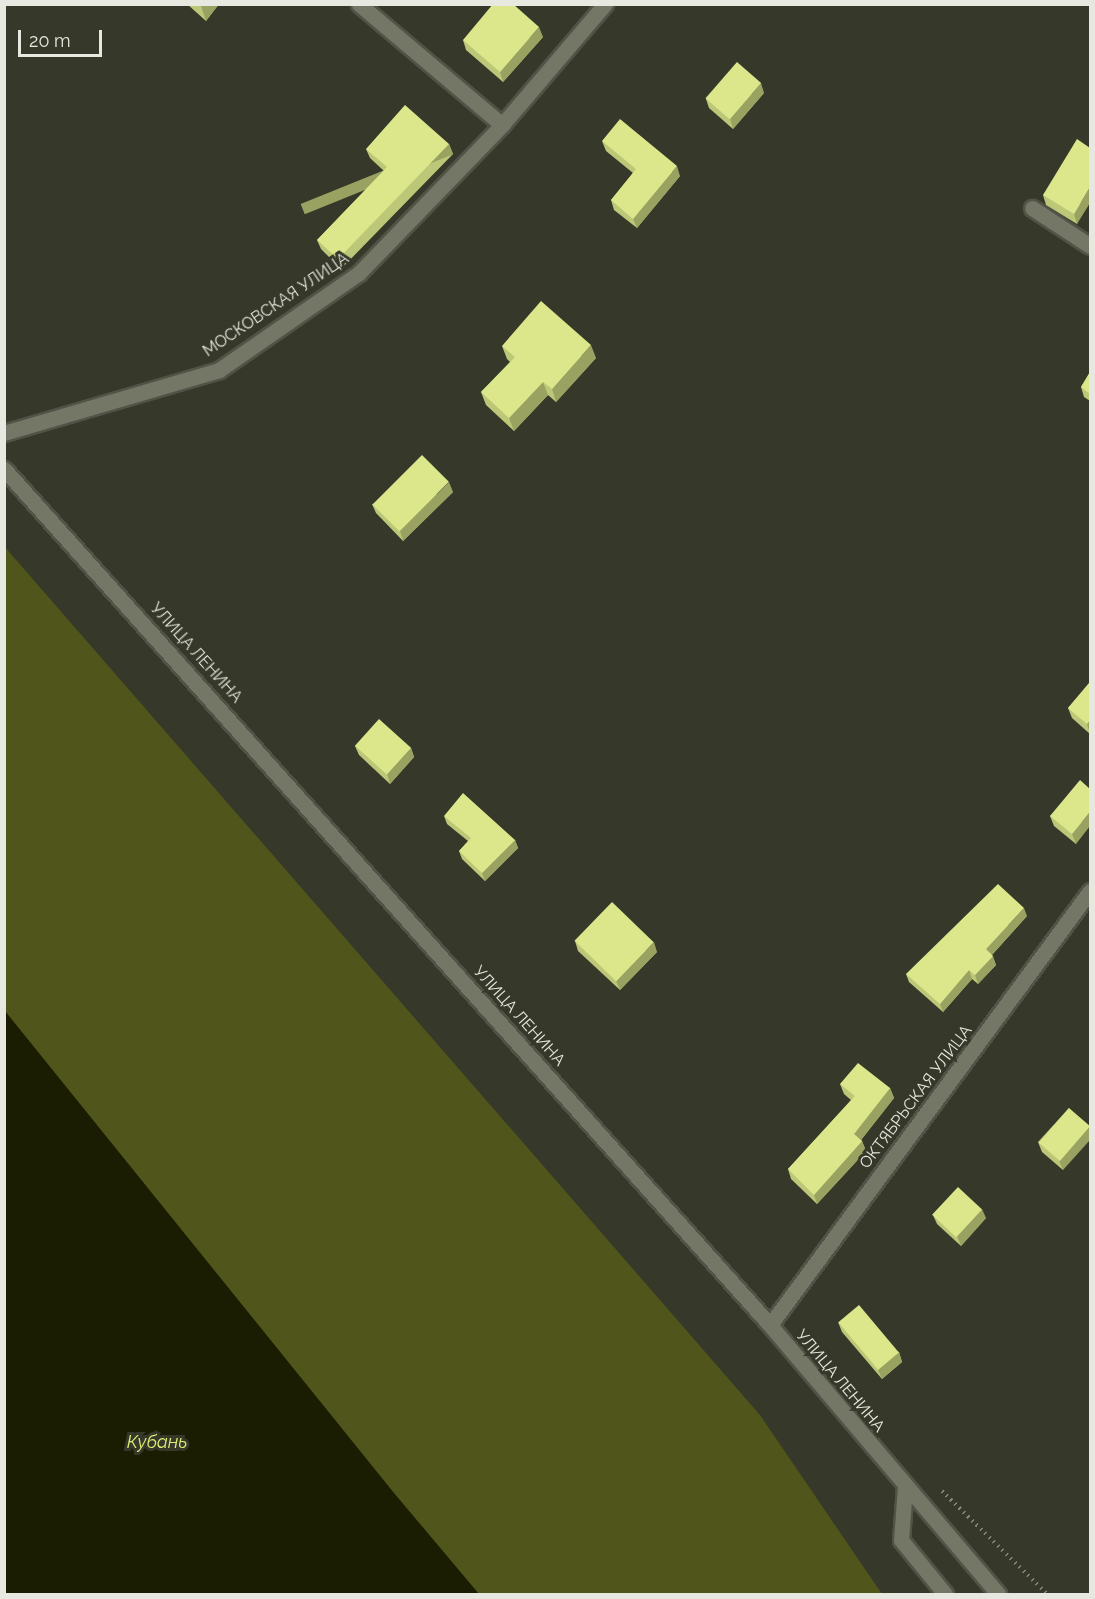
<!DOCTYPE html>
<meta charset="utf-8">
<style>
body{margin:0}
#map{position:relative;width:1095px;height:1599px;overflow:hidden;background:#363829;font-family:Raleway,sans-serif}
div>[style]{position:absolute}
.green>*{inset:0;background:#4f551b}
.water>*{inset:0;background:#1a1d02}
.path>*{height:4px;margin-top:-2px;transform-origin:0;background:repeating-linear-gradient(90deg,#85867a 0 1.5px,transparent 0 6px)}
.roads{filter:drop-shadow(2px 0 #525347) drop-shadow(-2px 0 #525347) drop-shadow(0 2px #525347) drop-shadow(0 -2px #525347)}
.minor>*{height:15px;margin:-7.5px;padding:0 7.5px;transform-origin:7.5px;border-radius:7.5px;background:#747666}
.tertiary>*{height:15px;margin:-7.5px;padding:0 7.5px;transform-origin:7.5px;border-radius:7.5px;background:#747666}
.wall>*{inset:0;background:#bdc778}
.shaded-wall>*{inset:0;background:#9aa261;transform-origin:0 0}
.building>*{inset:0;background:#dce78b;transform-origin:0 0}
span{translate:-50% -50%;white-space:nowrap;text-align:center;line-height:1.15;-webkit-text-stroke:6px #363829;paint-order:stroke}
.street-label{font-size:16px;color:#e7e8df}
.water-label{font-size:18px;color:#e0ed74;font-style:italic}
.frame{position:absolute;inset:0;border:6px solid #e7e8df;pointer-events:none}
.scale{position:absolute;left:18px;top:30px;width:84px;height:27px;box-sizing:border-box;border:3px solid #e7e8df;border-top:0;padding-left:8px;font-size:18px;line-height:21px;white-space:nowrap;color:#e7e8df;-webkit-text-stroke:4px #363829;paint-order:stroke}
</style>
<div id="map">
<div class="green">
<div style="clip-path:polygon(4px 546px,760px 1415px,882px 1594px,471px 1594px,5px 1018px)"></div>
</div>
<div class="water">
<div style="clip-path:polygon(5px 1011px,394px 1493px,479px 1594px,5px 1594px)"></div>
</div>
<div class="path">
<div style="left:942px;top:1491px;width:147px;rotate:44.4deg"></div>
</div>
<div class="roads">
<div class="minor">
<div style="left:359px;top:4px;width:187px;rotate:40.2deg"></div>
<div style="left:1032px;top:208px;width:69px;rotate:33.2deg"></div>
<div style="left:4px;top:433px;width:224px;rotate:-16.3deg"></div>
<div style="left:219px;top:370px;width:170px;rotate:-34.7deg"></div>
<div style="left:359px;top:273px;width:206px;rotate:-46deg"></div>
<div style="left:502px;top:125px;width:159px;rotate:-49.6deg"></div>
<div style="left:770px;top:1325px;width:539px;rotate:-53.6deg"></div>
<div style="left:905px;top:1486px;width:54px;rotate:94.2deg"></div>
<div style="left:901px;top:1540px;width:70px;rotate:50.8deg"></div>
</div>
<div class="tertiary">
<div style="left:4px;top:469px;width:1149px;rotate:48.18deg"></div>
<div style="left:770px;top:1325px;width:353px;rotate:49.7deg"></div>
</div>
</div>
<div class="wall">
<div style="clip-path:polygon(187px 4px,219px 4px,206px 21px)"></div>
<div style="clip-path:polygon(543px 37px,503px 82px,466px 50px,463px 40px)"></div>
<div style="clip-path:polygon(764px 93px,733px 129px,709px 108px,706px 99px)"></div>
<div style="clip-path:polygon(602px 141px,680px 176px,637px 228px,614px 210px,611px 200px,633px 173px,606px 151px)"></div>
<div style="clip-path:polygon(449px 144px,453px 154px,341px 269px,321px 249px,317px 240px,384px 171px,370px 158px,366px 149px)"></div>
<div style="clip-path:polygon(1090px 148px,1077px 224px,1046px 205px,1043px 195px)"></div>
<div style="clip-path:polygon(502px 346px,596px 358px,556px 402px,548px 395px,514px 431px,486px 405px,481px 392px,510px 362px,507px 359px)"></div>
<div style="clip-path:polygon(1090px 372px,1090px 401px,1084px 397px,1081px 387px)"></div>
<div style="clip-path:polygon(453px 492px,403px 541px,376px 513px,372px 504px)"></div>
<div style="clip-path:polygon(1090px 682px,1090px 734px,1072px 718px,1068px 708px)"></div>
<div style="clip-path:polygon(355px 746px,411px 748px,414px 757px,390px 784px,359px 755px)"></div>
<div style="clip-path:polygon(1090px 789px,1076px 844px,1054px 826px,1050px 816px)"></div>
<div style="clip-path:polygon(444px 816px,515px 840px,518px 848px,485px 881px,462px 859px,459px 851px,468px 841px,447px 824px)"></div>
<div style="clip-path:polygon(1027px 916px,992px 955px,996px 965px,978px 984px,972px 979px,943px 1012px,909px 982px,906px 974px)"></div>
<div style="clip-path:polygon(575px 941px,657px 952px,620px 990px,578px 951px)"></div>
<div style="clip-path:polygon(840px 1084px,890px 1088px,894px 1098px,861px 1140px,862px 1141px,866px 1151px,817px 1204px,791px 1179px,788px 1169px,851px 1100px,844px 1094px)"></div>
<div style="clip-path:polygon(1069px 1108px,1063px 1170px,1042px 1152px,1038px 1142px)"></div>
<div style="clip-path:polygon(933px 1215px,986px 1218px,961px 1246px,937px 1224px)"></div>
<div style="clip-path:polygon(838px 1322px,899px 1352px,902px 1362px,882px 1379px,842px 1332px)"></div>
</div>
<div class="shaded-wall">
<div style="clip-path:polygon(202px 4px,219px 4px,206px 21px,201px 6px)"></div>
<div style="clip-path:polygon(539px 27px,543px 37px,503px 82px,500px 72px)"></div>
<div style="clip-path:polygon(761px 83px,764px 93px,733px 129px,730px 119px)"></div>
<div style="left:449px;top:144px;width:11px;height:160px;rotate:68deg"></div>
<div style="clip-path:polygon(677px 166px,680px 176px,637px 228px,633px 219px)"></div>
<div style="clip-path:polygon(1090px 187px,1090px 203px,1077px 224px,1074px 214px)"></div>
<div style="clip-path:polygon(591px 345px,596px 358px,556px 402px,552px 389px)"></div>
<div style="clip-path:polygon(543px 382px,548px 395px,514px 431px,509px 418px)"></div>
<div style="clip-path:polygon(449px 482px,453px 492px,403px 541px,400px 531px)"></div>
<div style="clip-path:polygon(1090px 720px,1090px 734px,1087px 724px)"></div>
<div style="clip-path:polygon(411px 748px,414px 757px,390px 784px,387px 774px)"></div>
<div style="clip-path:polygon(1090px 812px,1090px 826px,1076px 844px,1072px 834px)"></div>
<div style="clip-path:polygon(515px 840px,518px 848px,485px 881px,482px 873px)"></div>
<div style="clip-path:polygon(1024px 908px,1027px 916px,989px 958px,986px 949px)"></div>
<div style="clip-path:polygon(654px 942px,657px 952px,620px 990px,616px 981px)"></div>
<div style="clip-path:polygon(993px 956px,996px 965px,978px 984px,975px 975px)"></div>
<div style="clip-path:polygon(969px 970px,972px 979px,943px 1012px,940px 1004px)"></div>
<div style="clip-path:polygon(890px 1088px,894px 1098px,858px 1144px,854px 1134px)"></div>
<div style="clip-path:polygon(1090px 1126px,1090px 1140px,1063px 1170px,1059px 1161px)"></div>
<div style="clip-path:polygon(862px 1141px,866px 1151px,817px 1204px,814px 1195px)"></div>
<div style="clip-path:polygon(982px 1209px,986px 1218px,961px 1246px,957px 1236px)"></div>
<div style="clip-path:polygon(899px 1352px,902px 1362px,882px 1379px,878px 1370px)"></div>
</div>
<div class="building">
<div style="clip-path:polygon(493px 4px,513px 4px,539px 27px,500px 72px,463px 40px)"></div>
<div style="left:737px;top:62px;width:32px;height:48px;rotate:41deg"></div>
<div style="clip-path:polygon(405px 105px,449px 144px,338px 259px,317px 240px,387px 167px,366px 149px)"></div>
<div style="clip-path:polygon(620px 119px,677px 166px,633px 219px,611px 200px,636px 169px,602px 141px)"></div>
<div style="clip-path:polygon(1077px 139px,1090px 148px,1090px 187px,1074px 214px,1043px 195px)"></div>
<div style="clip-path:polygon(541px 301px,591px 345px,552px 389px,543px 382px,509px 418px,481px 392px,515px 357px,502px 346px)"></div>
<div style="clip-path:polygon(1090px 372px,1090px 394px,1081px 387px)"></div>
<div style="left:422px;top:455px;width:38px;height:70px;rotate:45deg"></div>
<div style="clip-path:polygon(1090px 682px,1090px 720px,1087px 724px,1068px 708px)"></div>
<div style="left:379px;top:719px;width:43px;height:36px;rotate:42deg"></div>
<div style="clip-path:polygon(1080px 780px,1090px 789px,1090px 812px,1072px 834px,1050px 816px)"></div>
<div style="clip-path:polygon(463px 793px,515px 840px,482px 873px,459px 851px,471px 838px,444px 816px)"></div>
<div style="clip-path:polygon(998px 884px,1024px 908px,986px 949px,993px 956px,975px 975px,969px 970px,940px 1004px,906px 974px)"></div>
<div style="left:612px;top:902px;width:58px;height:54px;rotate:44deg"></div>
<div style="clip-path:polygon(858px 1063px,890px 1088px,854px 1134px,862px 1141px,814px 1195px,788px 1169px,855px 1096px,840px 1084px)"></div>
<div style="left:1069px;top:1108px;width:28px;height:46px;rotate:41deg"></div>
<div style="left:958px;top:1187px;width:33px;height:38px;rotate:43deg"></div>
<div style="left:859px;top:1305px;width:62px;height:27px;rotate:50deg"></div>
</div>
<div class="street-label">
<span style="left:276px;top:305px;rotate:-34deg">МОСКОВСКАЯ УЛИЦА</span>
<span style="left:196px;top:653px;rotate:48deg">УЛИЦА ЛЕНИНА</span>
<span style="left:519px;top:1016px;rotate:48deg">УЛИЦА ЛЕНИНА</span>
<span style="left:916px;top:1097px;rotate:-53deg">ОКТЯБРЬСКАЯ УЛИЦА</span>
<span style="left:840px;top:1381px;rotate:50deg">УЛИЦА ЛЕНИНА</span>
</div>
<div class="water-label">
<span style="left:157px;top:1442px">Кубань</span>
</div>
<div class="frame"></div>
<div class="scale">20 m</div>
</div>
